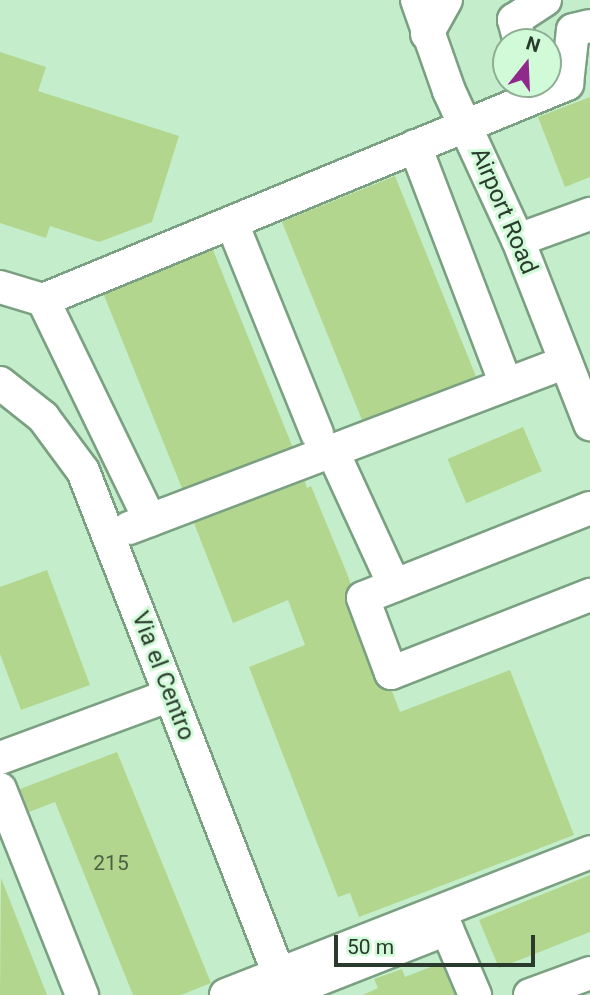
<!DOCTYPE html>
<style>
body{margin:0}
#map{position:relative;width:590px;height:995px;overflow:hidden;background:#c4eecb;font-family:Roboto,sans-serif}
div>[style]{position:absolute}
.building>*{inset:0;background:#b2d68d;transform-origin:0 0}
.roads{filter:drop-shadow(2px 0 #7aa081) drop-shadow(-2px 0 #7aa081) drop-shadow(0 2px #7aa081) drop-shadow(0 -2px #7aa081)}
.minor>*{height:32px;margin:-16px;padding:0 16px;transform-origin:16px;border-radius:16px;background:#fff}
span{translate:-50% -50%;white-space:nowrap;text-align:center;line-height:1.15;-webkit-text-stroke:6px #d1fbd8;paint-order:stroke}
.number-label{font-size:21px;color:#4c6245}
.number-label span{-webkit-text-stroke-width:0}
.street-label{font-size:24px;color:#2a3b2d}
.north{position:absolute;left:492px;top:28px;width:70px;height:70px;box-sizing:border-box;background:#d1fbd8;border:2px solid #8eae94;border-radius:50%;rotate:18deg;font-size:19px;font-weight:700;line-height:28px;text-align:center;color:#2a3b2d}
.north::after{content:'';display:block;margin:auto;width:24px;height:32px;background:#91298d;clip-path:polygon(50% 0,100% 100%,50% 72%,0 100%)}
.scale{position:absolute;left:334px;top:935px;width:201px;height:32px;box-sizing:border-box;border:4px solid #2a3b2d;border-top:0;padding-left:9px;font-size:21px;line-height:24px;white-space:nowrap;color:#2a3b2d;-webkit-text-stroke:5px #d1fbd8;paint-order:stroke}
</style>
<div id="map">
<div class="building">
<div style="clip-path:polygon(0 52px,46px 67px,38px 91px,179px 136px,152px 222px,99px 242px,50px 226px,46px 238px,0 223px)"></div>
<div style="clip-path:polygon(590px 97px,590px 177px,565px 187px,538px 117px)"></div>
<div style="left:395px;top:176px;width:216px;height:122px;rotate:68deg"></div>
<div style="left:213px;top:250px;width:212px;height:118px;rotate:68deg"></div>
<div style="left:523px;top:427px;width:48px;height:82px;rotate:67deg"></div>
<div style="clip-path:polygon(305px 481px,307px 488px,311px 486px,348px 576px,351px 585px,346px 604px,379px 687px,392px 691px,400px 712px,510px 670px,574px 835px,359px 917px,350px 893px,338px 897px,249px 667px,305px 645px,288px 600px,233px 623px,194px 523px)"></div>
<div style="clip-path:polygon(47px 570px,90px 685px,21px 710px,0 654px,0 587px)"></div>
<div style="clip-path:polygon(117px 752px,211px 983px,181px 995px,133px 995px,55px 802px,29px 812px,20px 789px)"></div>
<div style="clip-path:polygon(590px 875px,590px 932px,499px 968px,479px 920px)"></div>
<div style="clip-path:polygon(1px 878px,47px 995px,0 995px)"></div>
<div style="clip-path:polygon(441px 963px,455px 995px,363px 995px,378px 988px,374px 979px,402px 969px,405px 977px)"></div>
</div>
<div class="roads">
<div class="minor">
<div style="left:417px;top:0;width:96px;rotate:70.6deg"></div>
<div style="left:449px;top:91px;width:164px;rotate:65.2deg"></div>
<div style="left:518px;top:240px;width:198px;rotate:68.6deg"></div>
<div style="left:427px;top:34px;width:39px;rotate:-61deg"></div>
<div style="left:520px;top:42px;width:23px;rotate:-105deg"></div>
<div style="left:514px;top:20px;width:37px;rotate:-33deg"></div>
<div style="left:415px;top:146px;width:255px;rotate:69.1deg"></div>
<div style="left:232px;top:223px;width:227px;rotate:68deg"></div>
<div style="left:518px;top:240px;width:77px;rotate:-19.9deg"></div>
<div style="left:0;top:287px;width:45px;rotate:16.8deg"></div>
<div style="left:0;top:383px;width:55px;rotate:38.3deg"></div>
<div style="left:43px;top:417px;width:67px;rotate:53.5deg"></div>
<div style="left:83px;top:471px;width:562px;rotate:68.73deg"></div>
<div style="left:332px;top:450px;width:149px;rotate:65.3deg"></div>
<div style="left:590px;top:508px;width:244px;rotate:158.4deg"></div>
<div style="left:363px;top:598px;width:80px;rotate:69.5deg"></div>
<div style="left:391px;top:673px;width:214px;rotate:-21.4deg"></div>
<div style="left:150px;top:520px;width:245px;rotate:-115.9deg"></div>
<div style="left:43px;top:300px;width:567px;rotate:-22.4deg"></div>
<div style="left:567px;top:84px;width:54px;rotate:-83.7deg"></div>
<div style="left:573px;top:30px;width:17px;rotate:-13deg"></div>
<div style="left:129px;top:528px;width:467px;rotate:-20.8deg"></div>
<div style="left:0;top:758px;width:181px;rotate:-20.3deg"></div>
<div style="left:0;top:789px;width:222px;rotate:68.3deg"></div>
<div style="left:286px;top:992px;width:173px;rotate:-21.4deg"></div>
<div style="left:447px;top:929px;width:72px;rotate:67deg"></div>
<div style="left:226px;top:995px;width:391px;rotate:-21.4deg"></div>
<div style="left:530px;top:995px;width:64px;rotate:-20.1deg"></div>
</div>
</div>
<div class="number-label">
<span style="left:111px;top:863px">215</span>
</div>
<div class="street-label">
<span style="left:504px;top:211px;rotate:67deg">Airport Road</span>
<span style="left:163px;top:676px;rotate:69deg">Via el Centro</span>
</div>
<div class="north">N</div>
<div class="scale">50 m</div>
</div>
